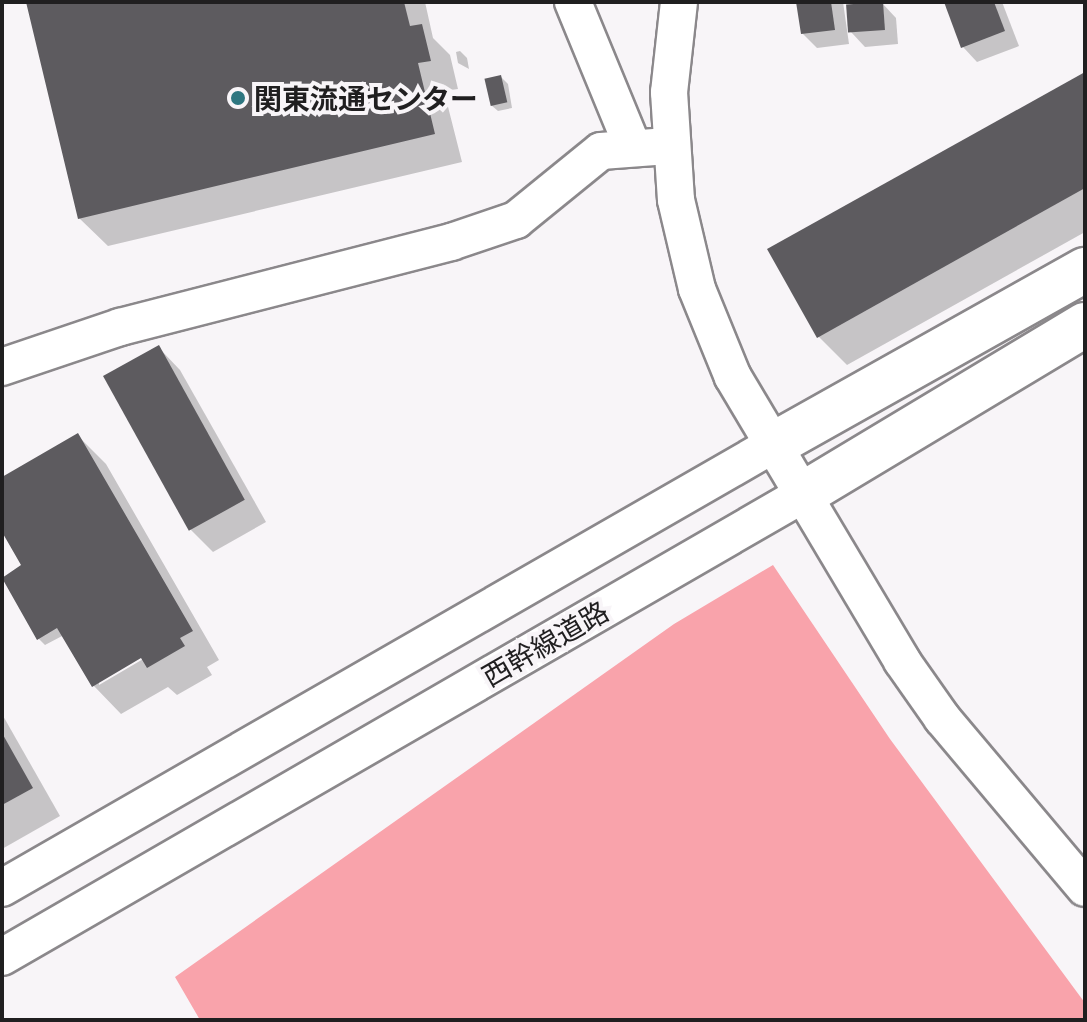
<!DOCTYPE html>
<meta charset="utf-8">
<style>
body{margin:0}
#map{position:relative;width:1087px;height:1022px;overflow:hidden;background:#f8f5f8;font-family:Lato,"Noto Sans JP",sans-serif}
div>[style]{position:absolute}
.forest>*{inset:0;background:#f9a3ab}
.shadow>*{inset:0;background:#0003}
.building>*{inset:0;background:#5d5b5f;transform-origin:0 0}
.roads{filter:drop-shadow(2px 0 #8b888b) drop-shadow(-2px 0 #8b888b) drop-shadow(0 2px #8b888b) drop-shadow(0 -2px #8b888b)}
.minor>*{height:36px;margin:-18px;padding:0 18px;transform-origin:18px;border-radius:18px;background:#fff}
.major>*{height:44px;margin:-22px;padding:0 22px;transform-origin:22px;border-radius:22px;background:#fff}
.dots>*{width:22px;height:22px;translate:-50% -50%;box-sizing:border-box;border:4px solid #f8f5f8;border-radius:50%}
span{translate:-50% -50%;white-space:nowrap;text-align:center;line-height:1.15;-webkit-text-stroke:8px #f8f5f8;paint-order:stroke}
.poi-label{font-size:28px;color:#201f20;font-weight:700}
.left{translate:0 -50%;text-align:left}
.street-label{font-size:28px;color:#201f20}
.frame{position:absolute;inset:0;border:4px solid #201f20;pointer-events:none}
</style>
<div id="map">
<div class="forest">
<div style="clip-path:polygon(773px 565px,890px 739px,1085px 1003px,1085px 1020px,200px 1020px,175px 977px,674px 624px)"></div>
</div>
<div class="shadow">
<div style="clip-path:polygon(29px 2px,425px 2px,433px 38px,450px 55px,458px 89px,444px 91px,462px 162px,108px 246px,79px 218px)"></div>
<div style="clip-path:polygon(798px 2px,843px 2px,849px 44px,817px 48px,802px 33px)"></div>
<div style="clip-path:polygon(946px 2px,1002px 2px,1019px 46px,977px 62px,963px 47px)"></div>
<div style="clip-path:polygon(882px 3px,896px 18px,898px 44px,865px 47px,851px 32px)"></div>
<div style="clip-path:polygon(460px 51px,467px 58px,469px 69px,458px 63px,456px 52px)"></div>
<div style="clip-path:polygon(1085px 74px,1085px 232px,847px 365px,819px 337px,770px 250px)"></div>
<div style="clip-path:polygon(501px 77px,508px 84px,512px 108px,498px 111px,491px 105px)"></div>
<div style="clip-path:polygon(159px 348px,180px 370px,266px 522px,213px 552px,191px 530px)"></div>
<div style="clip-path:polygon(evenodd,78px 436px,106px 464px,219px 660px,207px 667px,212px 675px,177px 695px,168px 687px,121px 714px,93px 685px,64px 635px,45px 645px,39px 639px,4px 577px,23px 566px,2px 529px,2px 480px,78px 436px,148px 652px,150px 655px,99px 685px,99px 680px,148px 652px)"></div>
<div style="clip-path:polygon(2px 714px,60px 816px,2px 849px)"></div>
</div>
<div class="building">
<div style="clip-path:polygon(26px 2px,404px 2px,410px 26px,422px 24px,431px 61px,418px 63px,435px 134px,78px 219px)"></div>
<div style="clip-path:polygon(796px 2px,831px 2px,835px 30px,801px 34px)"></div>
<div style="left:883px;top:2px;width:28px;height:37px;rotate:86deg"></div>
<div style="clip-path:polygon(944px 2px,994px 2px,1005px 31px,961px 48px)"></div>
<div style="clip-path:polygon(1085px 72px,1085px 188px,817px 338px,767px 249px)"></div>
<div style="left:501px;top:75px;width:28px;height:17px;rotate:77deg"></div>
<div style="left:159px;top:345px;width:177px;height:64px;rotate:61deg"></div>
<div style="clip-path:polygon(78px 433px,193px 631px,180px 638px,185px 646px,147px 668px,141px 658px,92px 687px,57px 628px,37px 640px,2px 578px,21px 565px,2px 532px,2px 477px)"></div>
<div style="clip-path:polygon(2px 733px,33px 788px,2px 805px)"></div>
</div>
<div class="roads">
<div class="minor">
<div style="left:573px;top:2px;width:155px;rotate:67.6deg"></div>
<div style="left:679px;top:2px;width:91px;rotate:96.3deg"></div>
<div style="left:669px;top:92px;width:108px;rotate:86.3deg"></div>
<div style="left:676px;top:200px;width:91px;rotate:76.7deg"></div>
<div style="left:697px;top:289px;width:95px;rotate:67.8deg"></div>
<div style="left:733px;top:377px;width:330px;rotate:59.2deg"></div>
<div style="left:902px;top:661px;width:70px;rotate:54.9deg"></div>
<div style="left:942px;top:718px;width:222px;rotate:49.9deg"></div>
<div style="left:2px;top:367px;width:125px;rotate:-18.7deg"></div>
<div style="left:120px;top:327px;width:342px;rotate:-14.4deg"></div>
<div style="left:451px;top:242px;width:69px;rotate:-18.7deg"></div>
<div style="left:516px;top:220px;width:109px;rotate:-39.1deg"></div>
<div style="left:601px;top:151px;width:67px;rotate:-4.3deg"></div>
<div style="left:2px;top:888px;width:887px;rotate:-29.89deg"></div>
<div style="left:2px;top:957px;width:922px;rotate:-30.01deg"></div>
</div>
<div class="major">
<div style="left:771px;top:446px;width:360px;rotate:-29.3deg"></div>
<div style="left:800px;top:496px;width:332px;rotate:-31deg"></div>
</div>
</div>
<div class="dots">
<div style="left:238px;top:98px;background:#2e7680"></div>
</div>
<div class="poi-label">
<span class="left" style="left:254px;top:98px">関東流通センター</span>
</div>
<div class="street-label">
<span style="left:545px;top:643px;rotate:-30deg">西幹線道路</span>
</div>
<div class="frame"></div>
</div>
